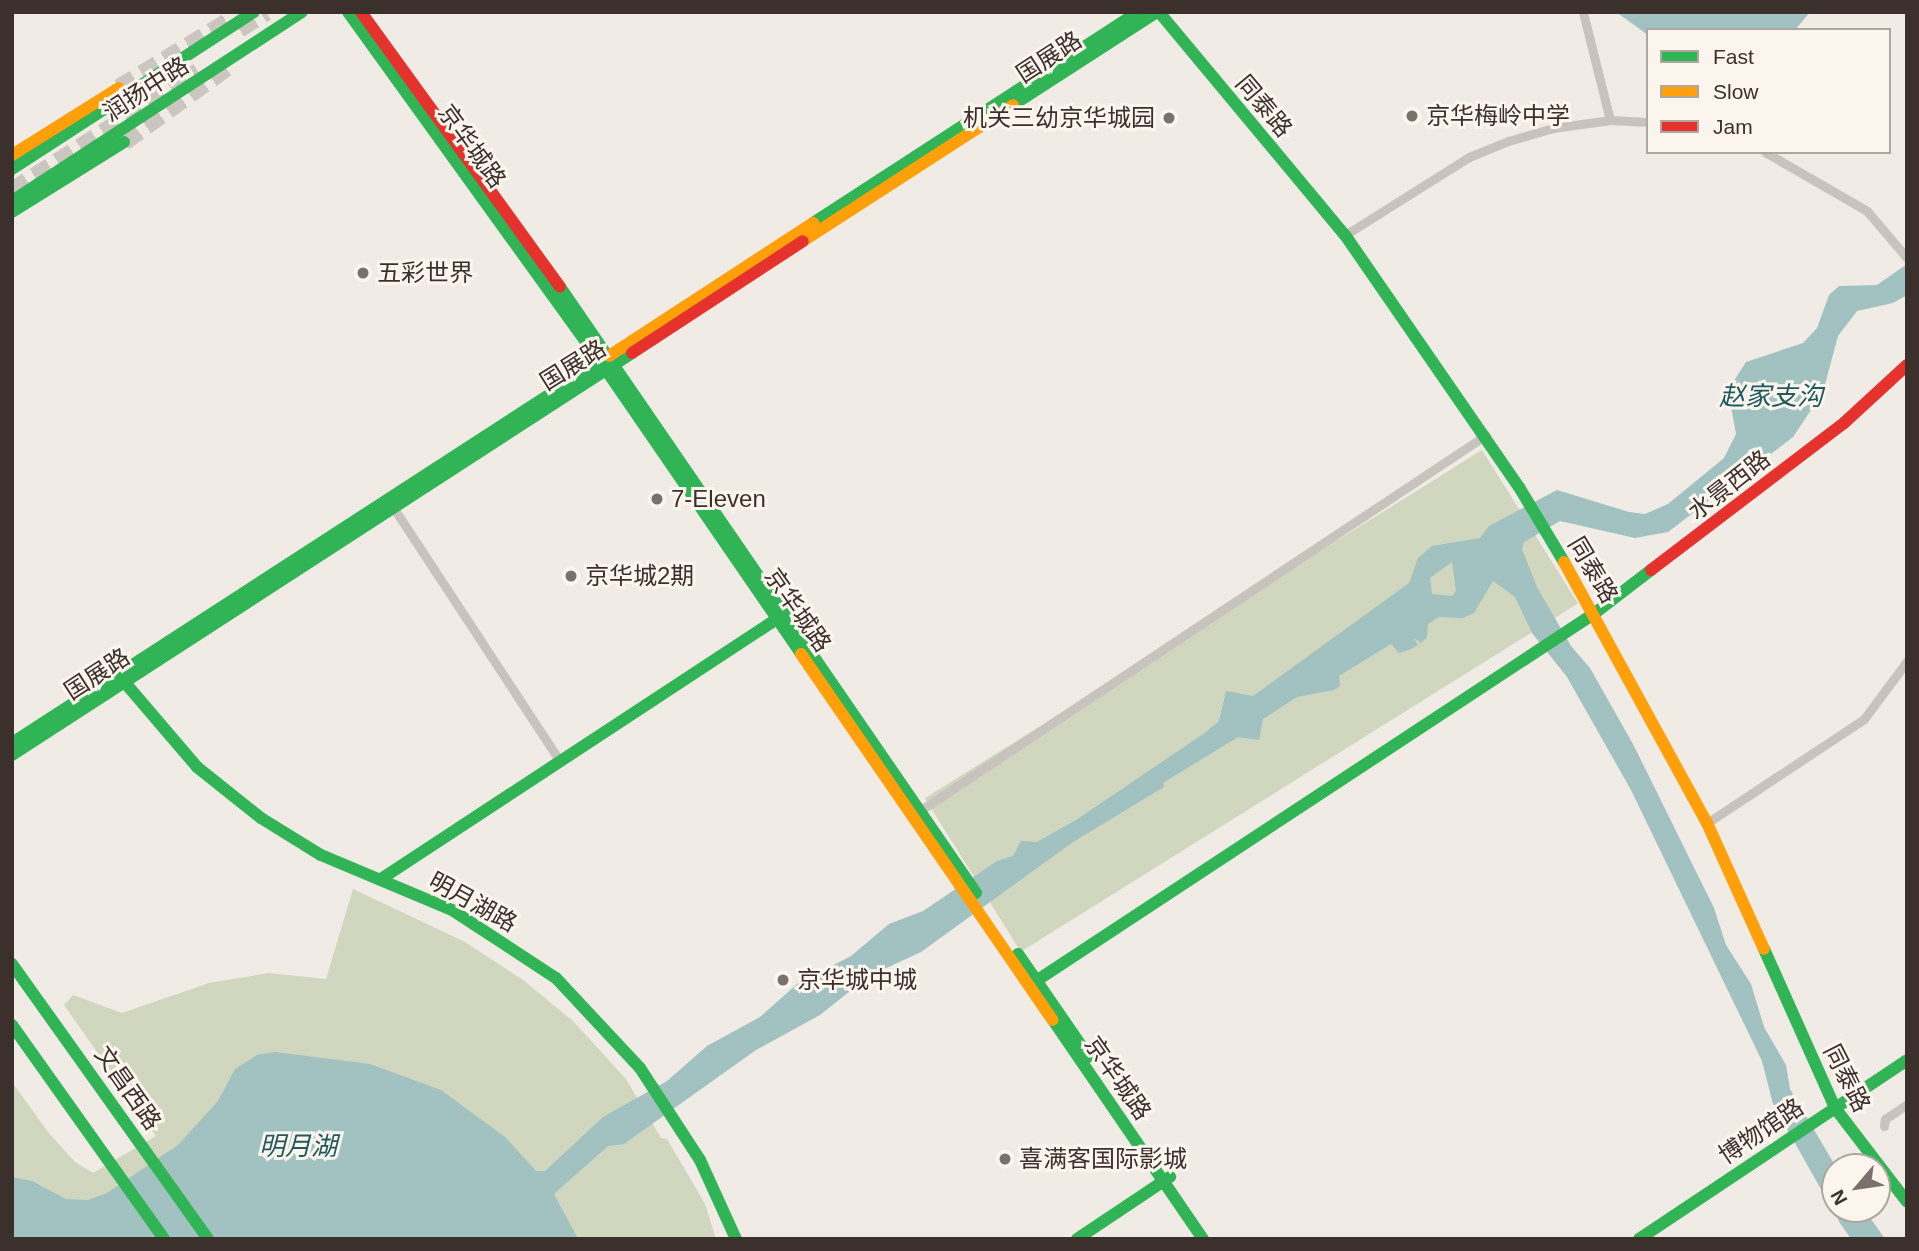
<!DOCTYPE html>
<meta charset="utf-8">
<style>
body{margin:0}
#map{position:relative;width:1919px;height:1251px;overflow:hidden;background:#f0ebe5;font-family:Helvetica,"Noto Sans SC",sans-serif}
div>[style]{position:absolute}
.green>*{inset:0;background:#d1d6bf;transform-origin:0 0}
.water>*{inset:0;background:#a1c2c1}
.highway-tunnel>*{height:18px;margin-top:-9px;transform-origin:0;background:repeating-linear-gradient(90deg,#ccc6c0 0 18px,transparent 0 27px)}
.street>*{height:9px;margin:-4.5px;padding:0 4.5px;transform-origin:4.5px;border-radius:4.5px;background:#c9c3be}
.fast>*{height:12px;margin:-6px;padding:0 6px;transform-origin:6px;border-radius:6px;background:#30b455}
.slow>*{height:12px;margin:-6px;padding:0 6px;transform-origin:6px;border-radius:6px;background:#ff9f0a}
.jam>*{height:12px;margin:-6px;padding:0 6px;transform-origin:6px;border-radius:6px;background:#e5322d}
.dots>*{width:19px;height:19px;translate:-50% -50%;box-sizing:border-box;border:4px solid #fbf5ee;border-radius:50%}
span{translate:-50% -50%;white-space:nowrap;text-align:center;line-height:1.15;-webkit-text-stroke:6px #fbf5ee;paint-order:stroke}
.street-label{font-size:24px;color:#3b302b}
.poi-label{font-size:24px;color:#3b302b}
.left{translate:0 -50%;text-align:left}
.right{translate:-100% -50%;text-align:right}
.water-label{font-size:26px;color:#1f5a5e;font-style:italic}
.frame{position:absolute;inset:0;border:14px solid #3b302b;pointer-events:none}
.legend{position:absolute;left:1646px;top:28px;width:245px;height:126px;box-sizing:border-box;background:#fbf5ee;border:2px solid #aea6a0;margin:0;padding:9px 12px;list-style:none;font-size:21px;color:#3b302b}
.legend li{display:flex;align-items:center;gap:14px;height:35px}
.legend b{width:35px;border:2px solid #aea6a0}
.north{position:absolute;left:1821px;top:1153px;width:70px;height:70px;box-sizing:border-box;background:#fbf5ee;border:2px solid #aea6a0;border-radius:50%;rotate:241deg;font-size:19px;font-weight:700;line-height:28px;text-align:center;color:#3b302b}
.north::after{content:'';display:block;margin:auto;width:24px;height:32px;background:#7a716c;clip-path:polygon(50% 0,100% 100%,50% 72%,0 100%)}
</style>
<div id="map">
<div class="green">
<div style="left:1482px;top:450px;width:181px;height:657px;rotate:58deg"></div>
<div style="clip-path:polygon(353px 889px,465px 942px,523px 980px,573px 1021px,626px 1079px,661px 1138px,667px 1139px,705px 1204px,716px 1239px,12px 1239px,12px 1082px,48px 1132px,75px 1162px,93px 1173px,156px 1136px,64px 1005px,73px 995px,122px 1013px,209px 983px,269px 973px,326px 979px)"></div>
</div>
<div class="water">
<div style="clip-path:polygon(1616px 12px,1810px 12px,1795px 30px,1648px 30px,1648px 35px)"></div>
<div style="clip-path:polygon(evenodd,1907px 264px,1907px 295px,1893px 303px,1857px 311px,1838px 336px,1823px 392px,1793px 437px,1668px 532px,1635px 538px,1560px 521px,1524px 542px,1522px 549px,1537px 587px,1571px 646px,1590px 668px,1634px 746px,1714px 908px,1726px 945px,1751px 984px,1764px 1027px,1786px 1065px,1790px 1089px,1836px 1167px,1835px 1209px,1864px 1209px,1885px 1239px,1851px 1239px,1840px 1223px,1773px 1104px,1762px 1061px,1631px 790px,1567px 677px,1532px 633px,1515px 597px,1493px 581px,1474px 613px,1463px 618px,1439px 617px,1428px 624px,1427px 637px,1421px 643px,1414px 638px,1418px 645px,1411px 649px,1399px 653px,1391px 644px,1339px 676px,1340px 686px,1334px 690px,1297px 697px,1263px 719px,1259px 740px,1238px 737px,1163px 783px,1164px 787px,1073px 842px,921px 952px,869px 976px,820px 1015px,756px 1050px,624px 1144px,608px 1146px,554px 1194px,578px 1239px,12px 1239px,12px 1177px,32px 1181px,66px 1199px,88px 1200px,107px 1193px,178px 1145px,218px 1101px,235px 1069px,257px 1055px,275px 1052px,370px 1064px,441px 1090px,505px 1137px,536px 1171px,545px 1171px,603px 1117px,667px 1081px,707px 1046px,760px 1017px,797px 984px,851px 956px,889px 924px,923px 911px,997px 861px,1013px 856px,1021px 841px,1037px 842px,1076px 820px,1206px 732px,1219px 721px,1226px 691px,1253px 696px,1409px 583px,1418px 558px,1432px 546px,1480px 538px,1489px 526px,1557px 490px,1629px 512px,1645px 514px,1668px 504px,1724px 458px,1736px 434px,1728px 390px,1746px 362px,1803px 343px,1817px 328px,1829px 295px,1839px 286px,1877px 285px,1907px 264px,1452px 562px,1456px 591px,1452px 596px,1432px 594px,1430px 578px,1452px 562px)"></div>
</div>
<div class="highway-tunnel">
<div style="left:239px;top:29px;width:32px;rotate:-32deg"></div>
<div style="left:119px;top:88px;width:131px;rotate:-31.3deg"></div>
<div style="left:124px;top:142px;width:126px;rotate:-36deg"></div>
<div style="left:12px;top:191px;width:221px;rotate:-32.6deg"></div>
</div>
<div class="street">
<div style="left:1583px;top:12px;width:111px;rotate:76deg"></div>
<div style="left:1765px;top:152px;width:118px;rotate:30deg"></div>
<div style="left:1867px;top:211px;width:62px;rotate:49.6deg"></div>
<div style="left:1345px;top:235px;width:146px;rotate:-32.2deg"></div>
<div style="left:1469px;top:157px;width:42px;rotate:-22.3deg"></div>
<div style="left:1508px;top:141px;width:47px;rotate:-16.1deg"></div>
<div style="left:1553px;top:128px;width:58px;rotate:-8deg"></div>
<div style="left:1610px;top:120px;width:38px;rotate:3deg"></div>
<div style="left:391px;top:504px;width:306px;rotate:56.7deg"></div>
<div style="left:921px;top:810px;width:678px;rotate:-33.57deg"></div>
<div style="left:1707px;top:823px;width:188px;rotate:-33.5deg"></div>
<div style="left:1864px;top:719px;width:72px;rotate:-53.4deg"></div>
<div style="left:1884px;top:1126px;width:7px;rotate:-82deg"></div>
<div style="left:1885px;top:1119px;width:27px;rotate:-34deg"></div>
</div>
<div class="fast">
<div style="left:348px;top:12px;width:430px;rotate:54.2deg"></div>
<div style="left:600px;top:361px;width:355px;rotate:55.5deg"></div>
<div style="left:1159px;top:12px;width:290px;rotate:50.2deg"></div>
<div style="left:1345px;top:235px;width:306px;rotate:55.4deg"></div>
<div style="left:1519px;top:487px;width:87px;rotate:59deg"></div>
<div style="left:1013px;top:105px;width:171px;rotate:-32.9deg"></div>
<div style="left:12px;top:169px;width:288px;rotate:-33deg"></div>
<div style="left:12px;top:201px;width:346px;rotate:-33.1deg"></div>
<div style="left:12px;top:212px;width:132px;rotate:-32deg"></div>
<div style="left:813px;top:223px;width:387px;rotate:-33deg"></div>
<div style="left:560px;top:287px;width:735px;rotate:55.53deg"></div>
<div style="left:121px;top:678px;width:117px;rotate:49.5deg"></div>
<div style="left:197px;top:767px;width:82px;rotate:38.6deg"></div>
<div style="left:261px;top:818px;width:70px;rotate:31.7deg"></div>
<div style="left:321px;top:855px;width:142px;rotate:22.8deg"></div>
<div style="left:452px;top:910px;width:124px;rotate:33.2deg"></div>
<div style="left:556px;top:978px;width:123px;rotate:47deg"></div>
<div style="left:640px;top:1068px;width:110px;rotate:56.9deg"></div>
<div style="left:700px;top:1160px;width:87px;rotate:65.5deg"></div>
<div style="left:12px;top:743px;width:711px;rotate:-32.95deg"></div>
<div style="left:12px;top:755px;width:739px;rotate:-32.96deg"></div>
<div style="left:381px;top:879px;width:483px;rotate:-33.3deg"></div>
<div style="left:1764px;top:949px;width:174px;rotate:65.9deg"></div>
<div style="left:1835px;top:1108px;width:118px;rotate:52.5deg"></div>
<div style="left:1018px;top:954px;width:125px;rotate:55.4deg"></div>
<div style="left:12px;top:964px;width:338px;rotate:54.5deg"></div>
<div style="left:1036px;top:981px;width:669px;rotate:-33.36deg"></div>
<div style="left:1595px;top:613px;width:71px;rotate:-37.5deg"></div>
<div style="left:1053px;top:1020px;width:265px;rotate:55.6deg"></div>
<div style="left:12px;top:1025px;width:262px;rotate:54.6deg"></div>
<div style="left:1077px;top:1239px;width:112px;rotate:-33.7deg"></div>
<div style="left:1639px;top:1239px;width:322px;rotate:-33.7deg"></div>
</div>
<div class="slow">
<div style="left:12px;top:155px;width:126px;rotate:-32.1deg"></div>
<div style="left:803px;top:241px;width:250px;rotate:-32.9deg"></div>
<div style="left:609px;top:356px;width:244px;rotate:-33.1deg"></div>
<div style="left:1564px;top:562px;width:298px;rotate:61.3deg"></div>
<div style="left:1707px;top:823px;width:138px;rotate:65.7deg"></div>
<div style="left:801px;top:654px;width:444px;rotate:55.5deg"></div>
</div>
<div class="jam">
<div style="left:361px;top:12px;width:339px;rotate:54.1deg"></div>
<div style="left:632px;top:353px;width:204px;rotate:-33.2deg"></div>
<div style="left:1651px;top:570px;width:243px;rotate:-37.3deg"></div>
<div style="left:1844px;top:423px;width:86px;rotate:-42.6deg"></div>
</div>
<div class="dots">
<div style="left:1412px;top:116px;background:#7a716c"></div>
<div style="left:1169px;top:118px;background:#7a716c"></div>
<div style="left:363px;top:273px;background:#7a716c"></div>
<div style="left:657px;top:499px;background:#7a716c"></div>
<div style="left:571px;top:576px;background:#7a716c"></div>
<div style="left:783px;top:980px;background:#7a716c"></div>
<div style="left:1005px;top:1159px;background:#7a716c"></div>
</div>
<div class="street-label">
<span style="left:1049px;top:57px;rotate:-33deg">国展路</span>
<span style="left:146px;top:89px;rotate:-33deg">润扬中路</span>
<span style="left:1264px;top:106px;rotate:50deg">同泰路</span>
<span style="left:472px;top:146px;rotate:54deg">京华城路</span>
<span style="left:573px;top:365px;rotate:-32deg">国展路</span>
<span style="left:1729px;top:485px;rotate:-38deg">水景西路</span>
<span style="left:1593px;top:570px;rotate:59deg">同泰路</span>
<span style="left:798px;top:610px;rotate:55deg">京华城路</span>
<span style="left:97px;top:674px;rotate:-33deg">国展路</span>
<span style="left:473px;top:902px;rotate:29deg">明月湖路</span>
<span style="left:1118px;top:1078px;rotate:55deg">京华城路</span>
<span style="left:1847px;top:1078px;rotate:63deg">同泰路</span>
<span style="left:128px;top:1088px;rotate:55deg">文昌西路</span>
<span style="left:1761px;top:1131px;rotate:-34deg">博物馆路</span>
</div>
<div class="poi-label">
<span class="left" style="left:1426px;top:116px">京华梅岭中学</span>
<span class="right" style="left:1155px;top:118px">机关三幼京华城园</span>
<span class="left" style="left:377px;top:273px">五彩世界</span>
<span class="left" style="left:671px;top:499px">7-Eleven</span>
<span class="left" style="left:585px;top:576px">京华城2期</span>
<span class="left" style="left:797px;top:980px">京华城中城</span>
<span class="left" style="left:1019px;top:1159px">喜满客国际影城</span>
</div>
<div class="water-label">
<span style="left:1771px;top:397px">赵家支沟</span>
<span style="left:298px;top:1147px">明月湖</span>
</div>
<div class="frame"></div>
<ul class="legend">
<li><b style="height:9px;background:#30b455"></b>Fast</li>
<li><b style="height:9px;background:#ff9f0a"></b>Slow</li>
<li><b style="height:9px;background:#e5322d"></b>Jam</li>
</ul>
<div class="north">N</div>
</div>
